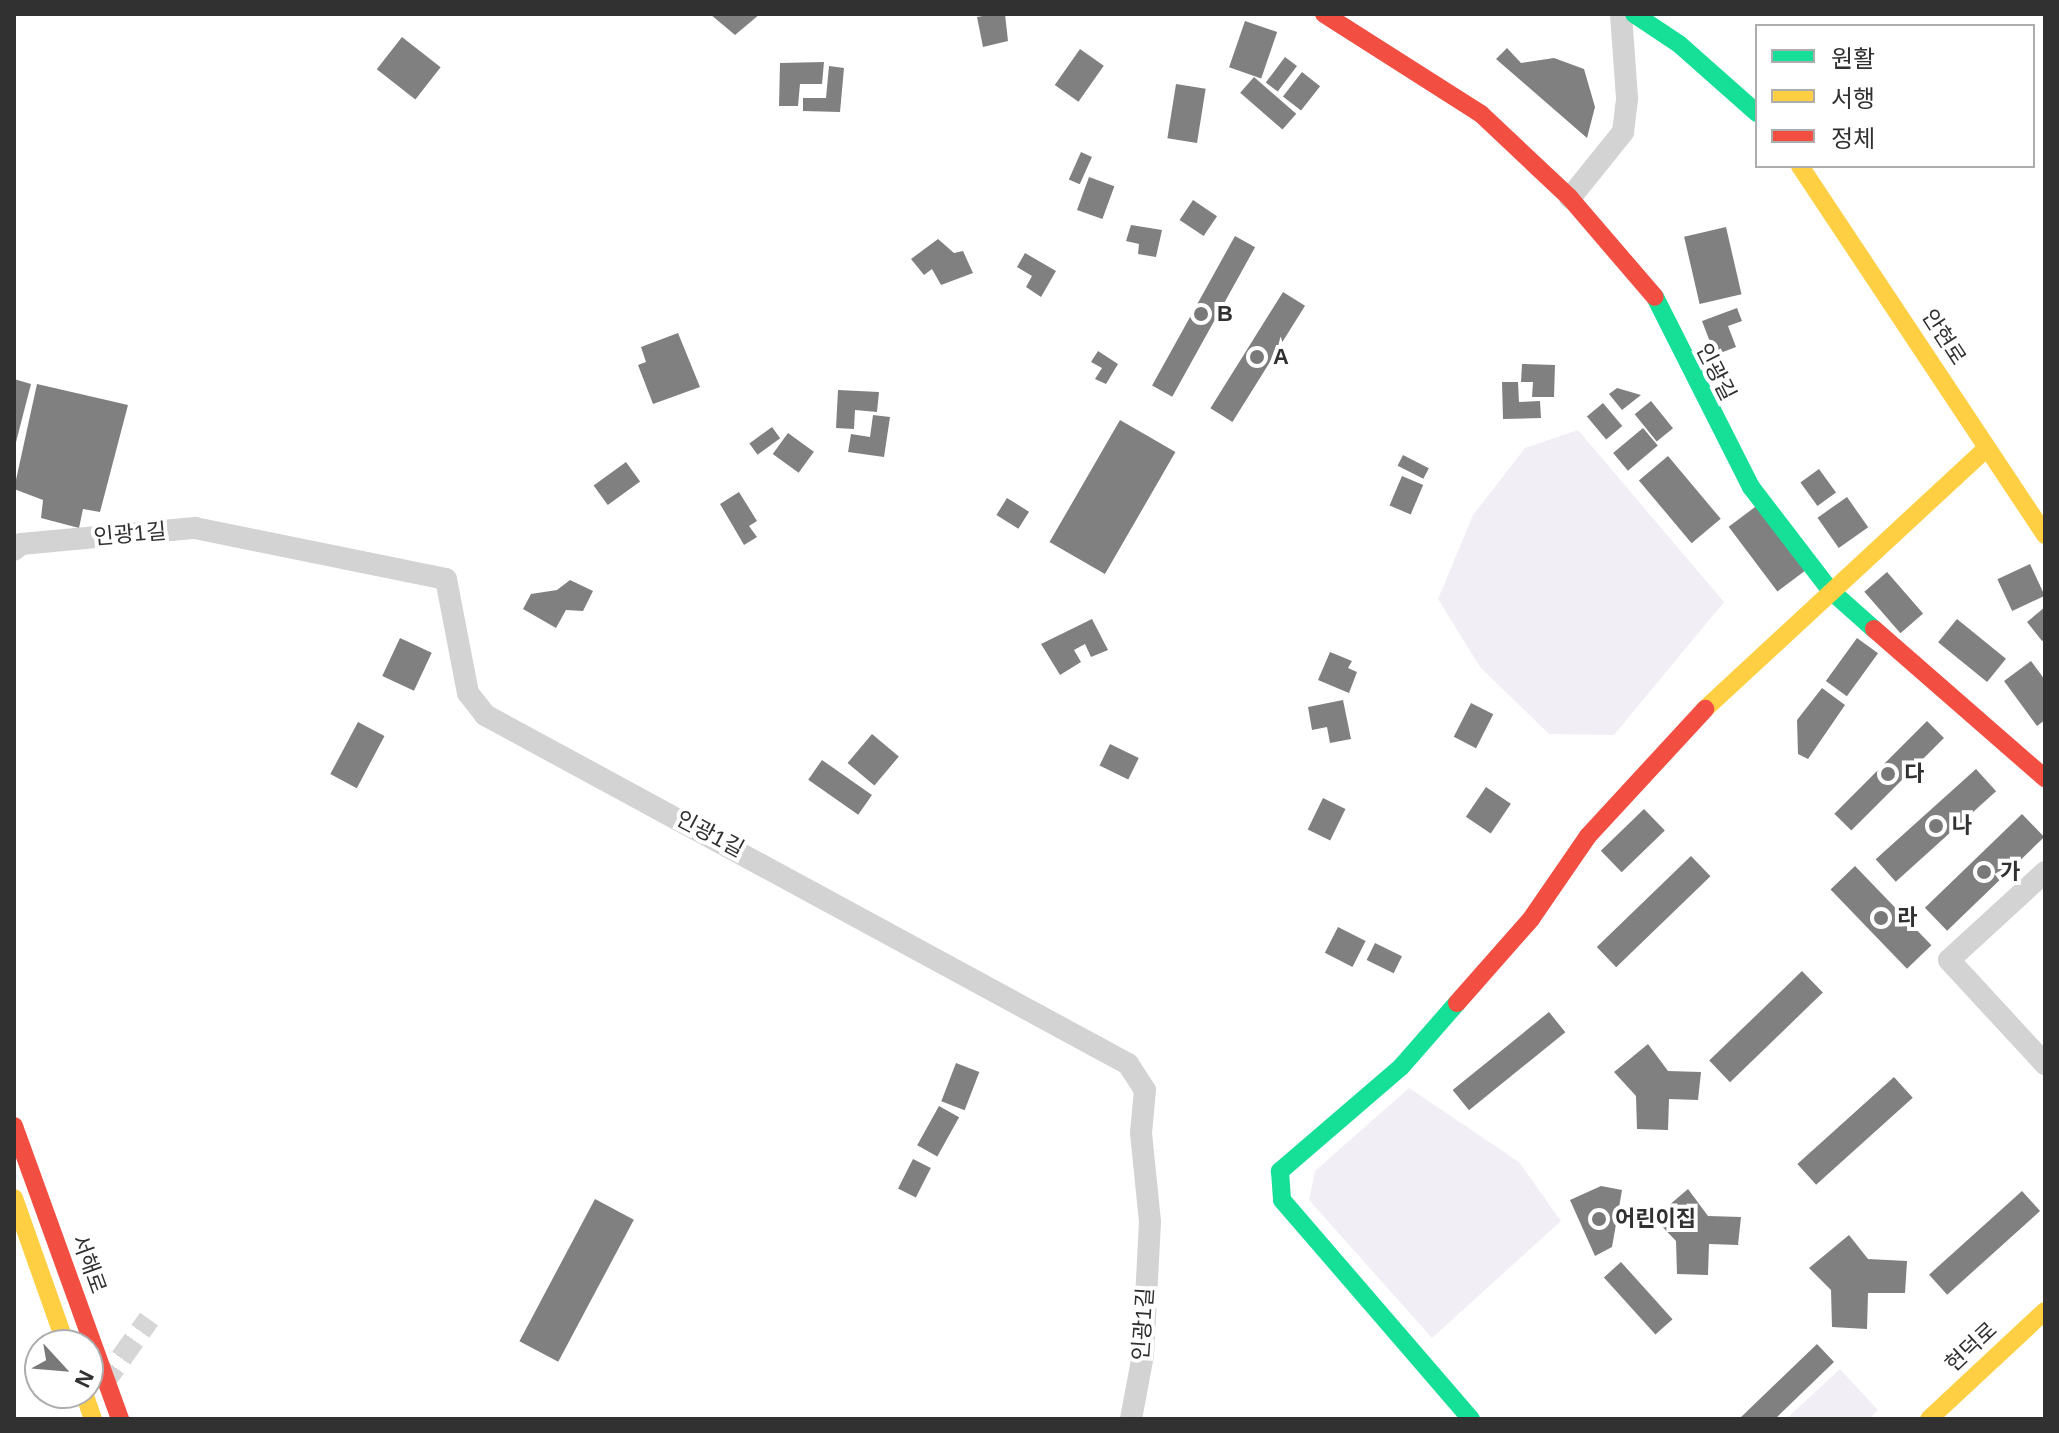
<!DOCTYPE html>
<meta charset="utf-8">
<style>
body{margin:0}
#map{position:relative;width:2059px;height:1433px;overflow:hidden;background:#fff;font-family:Arial,"Noto Sans KR",sans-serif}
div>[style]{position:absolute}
.green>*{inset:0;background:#f2eef5}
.building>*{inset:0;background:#808080;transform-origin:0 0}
.street-tunnel>*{height:22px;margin-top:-11px;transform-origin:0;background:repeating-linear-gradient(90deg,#d6d6d6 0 22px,transparent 0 33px)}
.street>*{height:22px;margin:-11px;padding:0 11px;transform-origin:11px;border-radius:11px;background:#d3d3d3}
.fast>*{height:18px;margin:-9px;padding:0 9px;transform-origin:9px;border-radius:9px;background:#16e098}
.slow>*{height:18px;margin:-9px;padding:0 9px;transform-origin:9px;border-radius:9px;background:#ffcf43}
.jam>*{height:18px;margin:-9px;padding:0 9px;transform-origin:9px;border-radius:9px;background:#f24e42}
.dots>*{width:22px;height:22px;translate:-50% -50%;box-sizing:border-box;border:4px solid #fff;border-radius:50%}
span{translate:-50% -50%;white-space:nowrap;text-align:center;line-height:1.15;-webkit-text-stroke:8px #fff;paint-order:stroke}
.poi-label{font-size:22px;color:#313131;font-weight:700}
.left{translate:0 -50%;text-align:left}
.street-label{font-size:22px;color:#313131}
.frame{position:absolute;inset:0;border:16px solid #313131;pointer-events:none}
.legend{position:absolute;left:1755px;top:24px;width:280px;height:144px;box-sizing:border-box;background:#fff;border:2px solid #adadad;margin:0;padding:10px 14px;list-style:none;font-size:24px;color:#313131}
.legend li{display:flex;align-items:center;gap:16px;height:40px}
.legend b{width:40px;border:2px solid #adadad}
.north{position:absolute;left:24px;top:1329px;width:80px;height:80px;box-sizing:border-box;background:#fff;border:2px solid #adadad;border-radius:50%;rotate:116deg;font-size:22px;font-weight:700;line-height:32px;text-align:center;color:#313131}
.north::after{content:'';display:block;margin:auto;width:28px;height:36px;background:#797979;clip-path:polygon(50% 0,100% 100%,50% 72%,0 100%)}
</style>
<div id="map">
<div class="green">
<div style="clip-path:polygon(1578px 430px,1724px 602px,1614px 735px,1549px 734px,1480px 667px,1438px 599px,1473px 515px,1525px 448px)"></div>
<div style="clip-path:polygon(1409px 1088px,1519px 1162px,1561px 1221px,1432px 1338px,1309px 1200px,1315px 1171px)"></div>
<div style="clip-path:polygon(1840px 1369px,1878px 1410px,1869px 1419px,1786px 1419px)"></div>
</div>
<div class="building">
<div style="clip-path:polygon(710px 14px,760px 14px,735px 35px)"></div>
<div style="clip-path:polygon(994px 14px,1005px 14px,1008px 41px,983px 47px,977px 17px)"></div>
<div style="left:1245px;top:21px;width:34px;height:49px;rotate:19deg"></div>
<div style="left:402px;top:37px;width:49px;height:41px;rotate:38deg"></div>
<div style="clip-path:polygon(1507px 48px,1521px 63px,1554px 58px,1584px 69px,1595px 107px,1587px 138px,1496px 59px)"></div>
<div style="left:1080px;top:49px;width:29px;height:44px;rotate:35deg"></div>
<div style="left:1285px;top:57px;width:15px;height:32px;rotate:37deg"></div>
<div style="clip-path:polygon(824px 62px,822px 84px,800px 84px,798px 106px,779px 106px,780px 63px)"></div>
<div style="clip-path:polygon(829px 66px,844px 68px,840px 112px,803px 111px,803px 98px,826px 98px)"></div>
<div style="left:1302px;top:72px;width:23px;height:31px;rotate:38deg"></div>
<div style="left:1254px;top:77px;width:56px;height:21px;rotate:41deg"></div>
<div style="left:1176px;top:84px;width:30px;height:55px;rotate:9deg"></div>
<div style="left:1081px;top:152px;width:12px;height:30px;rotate:24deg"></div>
<div style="left:1089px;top:177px;width:27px;height:35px;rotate:20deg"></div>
<div style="left:1193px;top:200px;width:29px;height:24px;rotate:34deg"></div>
<div style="clip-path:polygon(1131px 225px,1162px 230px,1156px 257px,1138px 254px,1139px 244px,1126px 241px)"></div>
<div style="left:1726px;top:227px;width:69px;height:43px;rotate:77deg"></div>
<div style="left:1235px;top:236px;width:23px;height:171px;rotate:29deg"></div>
<div style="clip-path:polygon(938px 239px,954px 253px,963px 251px,973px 273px,941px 285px,932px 269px,924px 275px,911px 259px)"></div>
<div style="clip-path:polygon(1025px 253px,1056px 271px,1041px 297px,1026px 287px,1032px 276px,1017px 267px)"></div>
<div style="left:1283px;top:292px;width:26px;height:137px;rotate:32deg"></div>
<div style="clip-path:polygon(1737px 308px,1742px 321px,1728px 326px,1736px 347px,1715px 355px,1702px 321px)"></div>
<div style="clip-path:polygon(678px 333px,700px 387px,653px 404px,638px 365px,646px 362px,641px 347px)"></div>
<div style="clip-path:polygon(1098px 351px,1118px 364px,1106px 384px,1095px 379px,1102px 368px,1091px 362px)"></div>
<div style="clip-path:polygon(1522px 364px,1555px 365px,1554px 397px,1532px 397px,1533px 382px,1521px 382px)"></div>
<div style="clip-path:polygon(14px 379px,31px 384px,15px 446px,14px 446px)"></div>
<div style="clip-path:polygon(1502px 382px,1518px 382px,1519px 402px,1540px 401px,1541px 418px,1503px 419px)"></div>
<div style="clip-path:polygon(37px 384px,128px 405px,100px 512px,83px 509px,79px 528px,41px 518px,43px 500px,14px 489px)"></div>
<div style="clip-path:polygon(1617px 388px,1641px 395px,1622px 410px,1609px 394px)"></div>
<div style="clip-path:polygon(838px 390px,879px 392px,877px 412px,855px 410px,854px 429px,836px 428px)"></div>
<div style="left:1651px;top:401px;width:35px;height:21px;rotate:51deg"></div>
<div style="left:1603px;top:403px;width:30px;height:21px;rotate:50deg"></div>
<div style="clip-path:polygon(873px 415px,890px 417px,884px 457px,848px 452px,851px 434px,870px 437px)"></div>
<div style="left:1120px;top:420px;width:64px;height:141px;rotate:30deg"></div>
<div style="left:772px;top:427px;width:14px;height:28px;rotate:54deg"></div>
<div style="left:1643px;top:428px;width:23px;height:39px;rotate:50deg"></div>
<div style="left:788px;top:433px;width:32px;height:26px;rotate:36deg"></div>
<div style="left:1403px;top:455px;width:29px;height:12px;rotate:27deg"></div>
<div style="left:1668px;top:456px;width:82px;height:38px;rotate:50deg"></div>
<div style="left:626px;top:462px;width:24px;height:40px;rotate:54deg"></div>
<div style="left:1819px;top:469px;width:29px;height:23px;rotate:54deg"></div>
<div style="left:1402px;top:476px;width:23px;height:32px;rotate:23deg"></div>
<div style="clip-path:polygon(739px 492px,757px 521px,749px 526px,757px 537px,744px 545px,720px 504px)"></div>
<div style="left:1847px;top:497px;width:37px;height:36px;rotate:55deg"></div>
<div style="left:1007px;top:498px;width:26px;height:20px;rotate:32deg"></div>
<div style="left:1759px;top:504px;width:81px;height:38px;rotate:53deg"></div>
<div style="left:2030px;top:564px;width:35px;height:36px;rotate:65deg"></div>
<div style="left:1887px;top:572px;width:55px;height:30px;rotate:49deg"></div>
<div style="clip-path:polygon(570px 580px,593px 591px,583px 611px,566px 610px,556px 628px,523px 609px,531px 594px,557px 590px)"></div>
<div style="clip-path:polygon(2045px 607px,2045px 639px,2042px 641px,2027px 622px)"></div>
<div style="clip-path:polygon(1092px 619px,1108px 650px,1091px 657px,1085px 644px,1074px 650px,1081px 662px,1060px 675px,1041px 644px)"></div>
<div style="left:1957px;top:619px;width:63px;height:30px;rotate:39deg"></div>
<div style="left:400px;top:638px;width:35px;height:42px;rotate:25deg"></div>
<div style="left:1857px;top:638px;width:26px;height:53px;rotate:36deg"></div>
<div style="clip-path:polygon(1330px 652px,1352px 661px,1348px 668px,1357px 672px,1349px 693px,1318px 680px)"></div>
<div style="clip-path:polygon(2031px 661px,2045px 680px,2045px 720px,2037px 726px,2004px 681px)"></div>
<div style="clip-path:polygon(1822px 688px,1845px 705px,1808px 759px,1798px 754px,1797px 720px)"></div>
<div style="clip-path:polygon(1343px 700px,1351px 739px,1330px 743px,1327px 727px,1312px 730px,1308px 707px)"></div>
<div style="left:1471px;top:703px;width:25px;height:38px;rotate:27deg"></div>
<div style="left:1927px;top:721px;width:24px;height:131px;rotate:45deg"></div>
<div style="left:358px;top:722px;width:30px;height:59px;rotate:28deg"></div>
<div style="left:872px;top:734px;width:35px;height:38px;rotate:40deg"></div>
<div style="left:1110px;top:744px;width:32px;height:24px;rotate:26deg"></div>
<div style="left:822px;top:760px;width:61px;height:24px;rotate:35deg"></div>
<div style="left:1976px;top:769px;width:30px;height:135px;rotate:48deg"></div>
<div style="left:1486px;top:787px;width:30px;height:36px;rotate:34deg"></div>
<div style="left:1323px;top:798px;width:25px;height:35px;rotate:26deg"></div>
<div style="left:1644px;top:809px;width:30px;height:60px;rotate:46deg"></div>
<div style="left:2022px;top:814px;width:32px;height:135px;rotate:46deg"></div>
<div style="left:1691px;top:856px;width:28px;height:131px;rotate:46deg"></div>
<div style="left:1855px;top:866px;width:110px;height:34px;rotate:46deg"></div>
<div style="left:1338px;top:927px;width:31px;height:29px;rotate:27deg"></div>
<div style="left:1375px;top:943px;width:30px;height:19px;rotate:26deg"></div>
<div style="left:1802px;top:971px;width:30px;height:129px;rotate:46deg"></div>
<div style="left:1549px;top:1012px;width:26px;height:124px;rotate:51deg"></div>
<div style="clip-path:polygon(1648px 1044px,1668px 1071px,1701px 1072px,1698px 1100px,1669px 1099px,1668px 1130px,1637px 1129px,1636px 1096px,1614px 1072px)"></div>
<div style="left:956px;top:1063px;width:25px;height:41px;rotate:21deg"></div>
<div style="left:1894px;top:1077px;width:28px;height:130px;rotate:48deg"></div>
<div style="left:939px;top:1106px;width:23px;height:45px;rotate:29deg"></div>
<div style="left:913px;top:1159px;width:20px;height:33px;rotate:27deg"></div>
<div style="clip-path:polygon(1601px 1186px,1622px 1190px,1612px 1247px,1595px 1256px,1570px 1200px)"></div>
<div style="clip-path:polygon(1688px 1189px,1708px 1216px,1741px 1217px,1738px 1245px,1709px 1244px,1708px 1275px,1677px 1274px,1676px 1241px,1654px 1218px)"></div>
<div style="left:2022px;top:1191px;width:27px;height:125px;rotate:48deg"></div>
<div style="left:595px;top:1199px;width:44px;height:161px;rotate:28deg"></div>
<div style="clip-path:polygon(1849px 1235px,1868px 1259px,1907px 1261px,1905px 1293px,1868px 1293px,1867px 1329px,1832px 1327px,1831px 1290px,1809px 1268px)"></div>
<div style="left:1621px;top:1262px;width:77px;height:23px;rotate:48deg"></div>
<div style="clip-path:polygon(1817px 1344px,1834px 1362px,1775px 1419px,1739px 1419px)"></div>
</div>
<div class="street-tunnel">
<div style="left:102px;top:1385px;width:81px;rotate:-54.5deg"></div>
</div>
<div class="street">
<div style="left:1570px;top:198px;width:85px;rotate:-51.2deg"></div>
<div style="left:1623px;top:132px;width:34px;rotate:-83deg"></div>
<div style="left:1627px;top:98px;width:84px;rotate:-94.1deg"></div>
<div style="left:14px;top:550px;width:9px;rotate:-41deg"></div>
<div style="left:21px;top:544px;width:175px;rotate:-5.3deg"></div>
<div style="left:195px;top:528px;width:256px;rotate:11.5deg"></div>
<div style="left:446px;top:579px;width:116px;rotate:79.1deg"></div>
<div style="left:468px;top:693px;width:28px;rotate:52deg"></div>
<div style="left:485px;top:715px;width:732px;rotate:28.49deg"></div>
<div style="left:1128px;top:1064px;width:31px;rotate:57deg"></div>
<div style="left:1145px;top:1090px;width:43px;rotate:95.3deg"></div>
<div style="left:1141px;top:1133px;width:89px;rotate:84.2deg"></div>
<div style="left:1150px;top:1222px;width:133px;rotate:93deg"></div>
<div style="left:1143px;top:1355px;width:65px;rotate:100.6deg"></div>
<div style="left:2045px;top:872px;width:130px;rotate:137.5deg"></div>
<div style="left:1949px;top:960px;width:142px;rotate:47.3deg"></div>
</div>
<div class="fast">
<div style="left:1634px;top:14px;width:54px;rotate:33.7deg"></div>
<div style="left:1679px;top:44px;width:104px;rotate:41.5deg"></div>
<div style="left:1655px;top:297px;width:213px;rotate:63.2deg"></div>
<div style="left:1751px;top:487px;width:130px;rotate:52.5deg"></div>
<div style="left:1830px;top:590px;width:59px;rotate:41.6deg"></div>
<div style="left:1457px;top:1003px;width:85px;rotate:131.2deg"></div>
<div style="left:1401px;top:1067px;width:160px;rotate:139.3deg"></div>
<div style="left:1280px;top:1171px;width:29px;rotate:86deg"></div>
<div style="left:1282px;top:1200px;width:289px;rotate:49.2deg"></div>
</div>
<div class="slow">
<div style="left:1800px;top:166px;width:443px;rotate:56.4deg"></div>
<div style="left:1705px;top:709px;width:384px;rotate:-42.8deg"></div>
<div style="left:14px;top:1198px;width:156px;rotate:70.5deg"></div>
<div style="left:84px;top:1393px;width:28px;rotate:71deg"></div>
<div style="left:1929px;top:1419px;width:158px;rotate:-43deg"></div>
</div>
<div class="jam">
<div style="left:1324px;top:14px;width:186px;rotate:32.5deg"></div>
<div style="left:1481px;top:114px;width:122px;rotate:43.3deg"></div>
<div style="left:1570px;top:198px;width:130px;rotate:49.4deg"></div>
<div style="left:1874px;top:629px;width:227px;rotate:41.1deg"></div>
<div style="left:1457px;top:1003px;width:112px;rotate:-48.6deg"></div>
<div style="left:1531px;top:919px;width:101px;rotate:-55.5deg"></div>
<div style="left:1588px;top:836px;width:173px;rotate:-47.3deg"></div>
<div style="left:14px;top:1126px;width:312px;rotate:70.1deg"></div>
</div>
<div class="dots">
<div style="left:1201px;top:314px;background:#797979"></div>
<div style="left:1257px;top:357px;background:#797979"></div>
<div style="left:1888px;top:774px;background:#797979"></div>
<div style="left:1936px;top:826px;background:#797979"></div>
<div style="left:1984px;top:872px;background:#797979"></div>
<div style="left:1881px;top:918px;background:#797979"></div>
<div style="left:1599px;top:1219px;background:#797979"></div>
</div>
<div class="poi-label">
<span class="left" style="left:1217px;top:314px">B</span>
<span class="left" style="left:1273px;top:357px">A</span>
<span class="left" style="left:1904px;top:774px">다</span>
<span class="left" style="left:1952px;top:826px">나</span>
<span class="left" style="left:2000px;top:872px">가</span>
<span class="left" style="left:1897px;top:918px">라</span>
<span class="left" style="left:1615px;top:1219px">어린이집</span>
</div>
<div class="street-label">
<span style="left:1944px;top:337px;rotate:57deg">안현로</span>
<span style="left:1716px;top:372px;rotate:63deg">인광길</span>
<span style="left:130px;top:534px;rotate:-5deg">인광1길</span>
<span style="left:710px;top:834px;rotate:28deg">인광1길</span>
<span style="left:89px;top:1264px;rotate:70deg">서해로</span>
<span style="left:1143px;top:1324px;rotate:-86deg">인광1길</span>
<span style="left:1971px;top:1347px;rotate:-43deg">현덕로</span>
</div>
<div class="frame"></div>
<ul class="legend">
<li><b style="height:10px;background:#16e098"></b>원활</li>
<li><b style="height:10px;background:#ffcf43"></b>서행</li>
<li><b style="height:10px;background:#f24e42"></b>정체</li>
</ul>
<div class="north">N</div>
</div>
